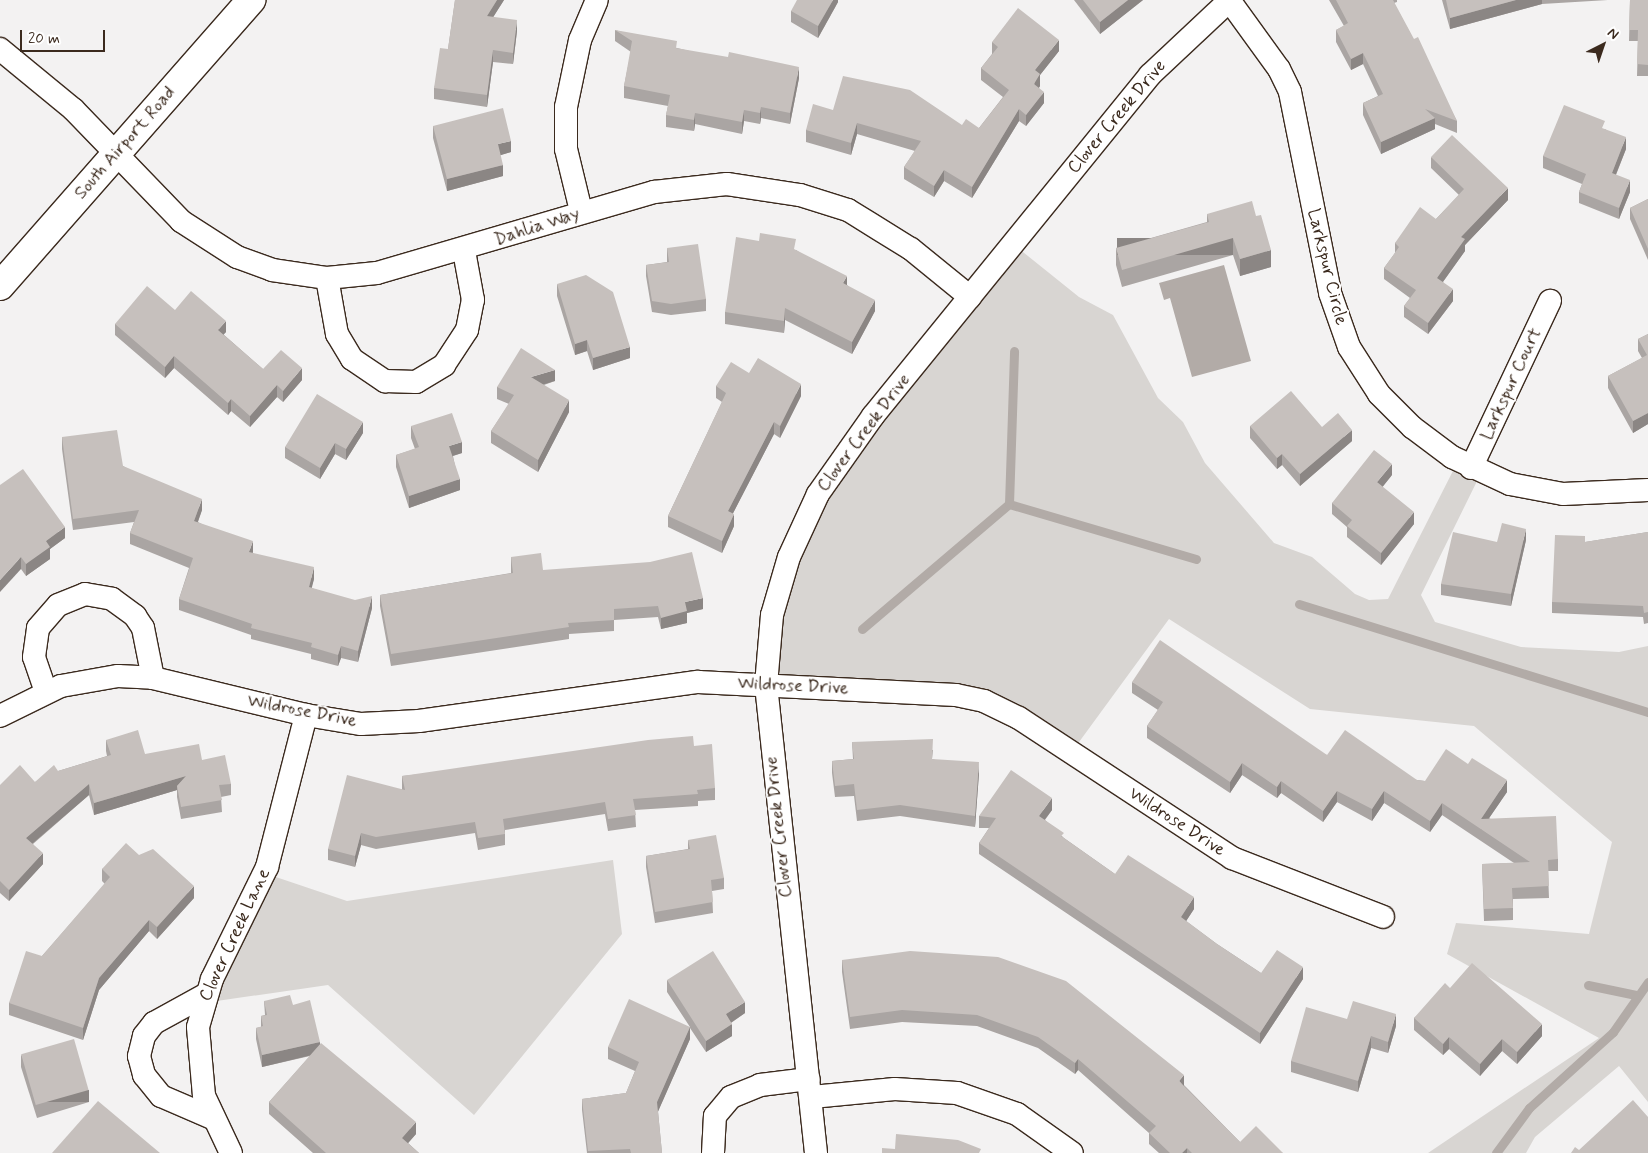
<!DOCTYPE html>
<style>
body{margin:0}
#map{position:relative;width:1648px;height:1153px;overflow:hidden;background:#f3f2f2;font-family:Mynerve,sans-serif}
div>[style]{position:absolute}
.green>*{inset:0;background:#d8d5d2}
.water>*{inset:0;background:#b2aba7}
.stream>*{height:9px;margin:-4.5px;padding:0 4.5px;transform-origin:4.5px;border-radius:4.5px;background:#b2aba7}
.roads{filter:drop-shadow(1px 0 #3b2a1e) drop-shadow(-1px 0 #3b2a1e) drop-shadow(0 1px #3b2a1e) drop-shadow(0 -1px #3b2a1e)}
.minor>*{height:22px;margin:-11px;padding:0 11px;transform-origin:11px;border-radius:11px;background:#fff}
.secondary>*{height:28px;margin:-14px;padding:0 14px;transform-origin:14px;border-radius:14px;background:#fff}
.wall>*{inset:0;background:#aaa5a3}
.shaded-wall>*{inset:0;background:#8b8684;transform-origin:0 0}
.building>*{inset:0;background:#c6c0bd;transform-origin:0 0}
span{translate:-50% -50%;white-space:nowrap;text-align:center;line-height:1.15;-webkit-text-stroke:4px #fff;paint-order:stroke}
.street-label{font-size:18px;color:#3b2a1e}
.north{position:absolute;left:1578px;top:20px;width:50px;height:50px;-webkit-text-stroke:4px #fff;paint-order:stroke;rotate:41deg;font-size:14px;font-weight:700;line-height:20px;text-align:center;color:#3b2a1e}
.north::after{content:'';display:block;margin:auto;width:18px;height:22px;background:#3b2a1e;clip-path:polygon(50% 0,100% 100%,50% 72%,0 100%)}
.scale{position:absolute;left:20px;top:30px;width:85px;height:22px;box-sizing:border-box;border:2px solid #3b2a1e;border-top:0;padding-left:6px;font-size:15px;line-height:18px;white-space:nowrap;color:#3b2a1e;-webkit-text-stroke:4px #fff;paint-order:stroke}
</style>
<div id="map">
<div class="green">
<div style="clip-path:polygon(1013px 244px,1079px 297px,1113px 315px,1158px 398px,1183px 422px,1205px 463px,1274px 543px,1312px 557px,1355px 594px,1369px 600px,1388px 599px,1458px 461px,1481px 473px,1421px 595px,1435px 622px,1521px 647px,1619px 652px,1648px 646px,1648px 1102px,1619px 1066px,1535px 1137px,1526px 1153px,1428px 1153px,1599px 1038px,1447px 954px,1456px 923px,1589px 934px,1612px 842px,1474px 726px,1310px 709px,1169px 619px,1071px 753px,1006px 711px,766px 685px,802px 524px)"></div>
<div style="clip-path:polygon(613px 860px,622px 934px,474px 1115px,328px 985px,203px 1003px,264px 873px,347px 901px)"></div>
</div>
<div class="water">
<div style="clip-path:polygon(1224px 265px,1251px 361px,1192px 377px,1170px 298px,1164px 300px,1159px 283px)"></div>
</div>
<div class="stream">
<div style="left:1009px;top:504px;width:195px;rotate:16.4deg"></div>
<div style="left:1299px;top:604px;width:365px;rotate:17.2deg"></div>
<div style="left:862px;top:629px;width:193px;rotate:-40.4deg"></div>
<div style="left:1009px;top:504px;width:153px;rotate:-88.1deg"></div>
<div style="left:1588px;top:985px;width:49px;rotate:11.8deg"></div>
<div style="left:1496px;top:1153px;width:56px;rotate:-53.7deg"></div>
<div style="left:1529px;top:1108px;width:113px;rotate:-42.1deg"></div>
<div style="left:1613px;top:1032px;width:61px;rotate:-55deg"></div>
</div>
<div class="roads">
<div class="minor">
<div style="left:1229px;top:0;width:85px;rotate:54.1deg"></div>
<div style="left:1279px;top:69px;width:25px;rotate:64deg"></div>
<div style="left:1290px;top:92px;width:205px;rotate:78.7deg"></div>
<div style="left:1330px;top:293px;width:57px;rotate:70.6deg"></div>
<div style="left:1349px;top:347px;width:56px;rotate:57.4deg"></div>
<div style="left:1379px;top:394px;width:47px;rotate:45deg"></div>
<div style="left:1412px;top:427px;width:50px;rotate:36.9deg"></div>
<div style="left:1452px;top:457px;width:64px;rotate:25deg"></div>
<div style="left:1510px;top:484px;width:54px;rotate:10.7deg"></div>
<div style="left:1563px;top:494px;width:85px;rotate:-2.7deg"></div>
<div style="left:0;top:49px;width:94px;rotate:39.4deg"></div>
<div style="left:73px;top:109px;width:156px;rotate:46deg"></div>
<div style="left:181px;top:221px;width:67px;rotate:32.7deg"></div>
<div style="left:237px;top:257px;width:37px;rotate:20deg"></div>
<div style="left:272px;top:270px;width:56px;rotate:8.3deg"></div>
<div style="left:327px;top:278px;width:50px;rotate:-5.7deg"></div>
<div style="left:377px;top:273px;width:289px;rotate:-16.3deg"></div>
<div style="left:654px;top:192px;width:73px;rotate:-6.3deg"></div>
<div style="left:727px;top:184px;width:74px;rotate:8.6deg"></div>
<div style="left:800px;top:195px;width:50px;rotate:17.4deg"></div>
<div style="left:848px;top:210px;width:74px;rotate:31.8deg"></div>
<div style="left:911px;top:249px;width:76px;rotate:39.1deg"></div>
<div style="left:581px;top:211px;width:64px;rotate:-103.6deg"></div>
<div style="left:566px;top:149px;width:42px;rotate:-90deg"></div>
<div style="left:566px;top:107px;width:68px;rotate:-78.2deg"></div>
<div style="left:580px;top:40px;width:43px;rotate:-67deg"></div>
<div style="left:327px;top:278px;width:57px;rotate:79.9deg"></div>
<div style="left:337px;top:334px;width:29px;rotate:59deg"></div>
<div style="left:352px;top:359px;width:40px;rotate:34deg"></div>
<div style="left:385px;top:381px;width:31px;rotate:2deg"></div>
<div style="left:416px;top:382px;width:33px;rotate:-31deg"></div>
<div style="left:444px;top:365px;width:42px;rotate:-56.7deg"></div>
<div style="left:467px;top:330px;width:31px;rotate:-79deg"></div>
<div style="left:473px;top:300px;width:50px;rotate:-100.4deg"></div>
<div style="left:1471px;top:468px;width:185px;rotate:-64.7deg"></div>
<div style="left:46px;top:692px;width:37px;rotate:-109deg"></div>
<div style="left:34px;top:657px;width:29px;rotate:-82deg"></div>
<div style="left:38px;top:628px;width:30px;rotate:-49deg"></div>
<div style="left:58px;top:605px;width:29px;rotate:-22deg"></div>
<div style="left:85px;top:594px;width:27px;rotate:10deg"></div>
<div style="left:112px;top:599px;width:29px;rotate:36deg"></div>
<div style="left:135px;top:616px;width:14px;rotate:56deg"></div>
<div style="left:143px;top:628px;width:51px;rotate:78.7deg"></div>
<div style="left:0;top:716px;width:68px;rotate:-26.2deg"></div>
<div style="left:61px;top:686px;width:58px;rotate:-10deg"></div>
<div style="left:118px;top:676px;width:35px;rotate:3deg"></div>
<div style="left:153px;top:678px;width:157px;rotate:13.6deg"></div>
<div style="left:306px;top:715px;width:56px;rotate:9.3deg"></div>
<div style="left:361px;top:724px;width:58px;rotate:-3deg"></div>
<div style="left:419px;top:721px;width:282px;rotate:-8deg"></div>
<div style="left:698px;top:682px;width:258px;rotate:2.9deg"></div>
<div style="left:956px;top:695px;width:29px;rotate:12deg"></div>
<div style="left:984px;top:701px;width:39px;rotate:26deg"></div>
<div style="left:1019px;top:718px;width:255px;rotate:33.3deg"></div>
<div style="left:1232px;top:858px;width:162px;rotate:21.3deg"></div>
<div style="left:205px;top:995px;width:58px;rotate:151.2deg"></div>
<div style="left:154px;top:1023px;width:16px;rotate:128deg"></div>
<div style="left:144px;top:1036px;width:21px;rotate:104deg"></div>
<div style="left:139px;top:1056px;width:20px;rotate:75deg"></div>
<div style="left:144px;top:1075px;width:27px;rotate:51deg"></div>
<div style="left:161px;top:1096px;width:56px;rotate:23.3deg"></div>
<div style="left:812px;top:1097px;width:83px;rotate:-5.5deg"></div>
<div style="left:895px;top:1089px;width:62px;rotate:3.7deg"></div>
<div style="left:957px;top:1093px;width:64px;rotate:19.3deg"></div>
<div style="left:1017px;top:1114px;width:67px;rotate:35.3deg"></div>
<div style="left:231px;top:1153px;width:63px;rotate:-115.3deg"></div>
<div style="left:204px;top:1096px;width:69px;rotate:-95deg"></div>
<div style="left:198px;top:1027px;width:50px;rotate:-73.7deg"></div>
<div style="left:212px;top:979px;width:125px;rotate:-63.8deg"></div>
<div style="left:267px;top:867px;width:157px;rotate:-75.6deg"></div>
<div style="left:713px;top:1153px;width:37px;rotate:-87deg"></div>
<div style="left:715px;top:1116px;width:25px;rotate:-50deg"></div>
<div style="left:731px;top:1097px;width:31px;rotate:-22deg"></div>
<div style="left:760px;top:1085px;width:49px;rotate:-7deg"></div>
<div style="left:816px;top:1153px;width:471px;rotate:-96.1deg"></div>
<div style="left:766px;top:685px;width:70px;rotate:-85.1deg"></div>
<div style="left:772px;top:615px;width:60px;rotate:-73.7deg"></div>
<div style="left:789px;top:557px;width:69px;rotate:-65.3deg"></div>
<div style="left:818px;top:494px;width:95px;rotate:-54.8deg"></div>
<div style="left:873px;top:416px;width:439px;rotate:-50.9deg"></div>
<div style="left:1150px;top:75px;width:110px;rotate:-43.2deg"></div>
</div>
<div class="secondary">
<div style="left:0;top:286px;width:381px;rotate:-48.7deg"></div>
</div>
</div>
<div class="wall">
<div style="clip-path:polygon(455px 0,504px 0,493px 17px,517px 31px,513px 64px,493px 62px,487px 107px,434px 99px,434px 88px,448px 49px)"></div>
<div style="clip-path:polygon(838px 0,838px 2px,818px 38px,791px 22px,791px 11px)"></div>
<div style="clip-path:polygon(1074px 0,1143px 0,1100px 34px)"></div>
<div style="clip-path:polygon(1329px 0,1397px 0,1397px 2px,1394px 3px,1457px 121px,1457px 133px,1435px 124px,1435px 129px,1381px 154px,1363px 115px,1363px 103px,1378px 96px,1363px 64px,1351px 70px,1336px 42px,1336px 30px,1344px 26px)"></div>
<div style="clip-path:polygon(1442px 0,1608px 0,1542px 4px,1450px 29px)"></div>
<div style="clip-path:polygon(1630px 0,1648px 0,1648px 76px,1637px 76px,1638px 41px,1629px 41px)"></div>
<div style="clip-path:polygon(615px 30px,677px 48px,799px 78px,790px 124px,761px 118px,760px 124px,744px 121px,742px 134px,695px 124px,694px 131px,666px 127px,666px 115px,668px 106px,624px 98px,624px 86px,631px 52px,615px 41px)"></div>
<div style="clip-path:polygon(992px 42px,1059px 51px,1040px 75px,1040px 86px,1039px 88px,1044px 103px,1026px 126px,1019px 121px,972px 198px,944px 181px,934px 197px,904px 179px,904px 167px,915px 151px,857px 134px,851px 155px,806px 142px,806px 130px,833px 110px,979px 128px,1003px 97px,981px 80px,981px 68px,992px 54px)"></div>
<div style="clip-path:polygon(433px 126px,511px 152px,500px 155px,503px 176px,447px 191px,433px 138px)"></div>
<div style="clip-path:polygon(1605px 129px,1626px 149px,1616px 175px,1630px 192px,1619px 219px,1579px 203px,1579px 192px,1582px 184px,1543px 168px,1543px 156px)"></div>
<div style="clip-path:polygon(1431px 157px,1508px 200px,1465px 245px,1465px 251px,1443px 282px,1453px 301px,1428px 334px,1404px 317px,1404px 306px,1410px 298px,1384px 279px,1384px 268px,1395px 253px,1395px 243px,1436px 219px,1459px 195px,1431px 168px)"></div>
<div style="clip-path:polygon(1648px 199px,1648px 260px,1630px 219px,1630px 208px)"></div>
<div style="clip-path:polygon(1207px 214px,1256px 216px,1271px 267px,1240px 276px,1233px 255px,1122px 287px,1116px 265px,1116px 248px,1207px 222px)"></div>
<div style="clip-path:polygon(667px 248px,706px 299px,706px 311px,671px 315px,652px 312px,646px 276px,646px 265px,667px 262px)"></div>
<div style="clip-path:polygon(796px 250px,847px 285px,875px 311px,852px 354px,785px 320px,784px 333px,725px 324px,725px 312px)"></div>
<div style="clip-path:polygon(557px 284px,630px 358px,593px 370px,587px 351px,575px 355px,557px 296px)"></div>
<div style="clip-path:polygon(175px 310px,226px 332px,223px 334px,263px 369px,302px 380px,283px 402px,277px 397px,250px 427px,231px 411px,228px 415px,174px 368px,165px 378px,115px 335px,115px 324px)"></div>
<div style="clip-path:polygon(1648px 334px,1648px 424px,1633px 433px,1608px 388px,1608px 376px,1642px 358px,1638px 351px,1638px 339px)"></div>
<div style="clip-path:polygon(749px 373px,801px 396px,780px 438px,774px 434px,733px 513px,734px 526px,722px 553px,668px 527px,668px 516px,722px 402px,716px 398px,716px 386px)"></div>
<div style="clip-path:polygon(555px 381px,544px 385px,569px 412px,538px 472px,491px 443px,491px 431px,509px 404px,497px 399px,497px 387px)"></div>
<div style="clip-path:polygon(411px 426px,462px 453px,453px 456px,460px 490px,409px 508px,396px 467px,396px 455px,415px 449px,411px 438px)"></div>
<div style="clip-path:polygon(1250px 426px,1322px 427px,1352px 441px,1300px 486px,1282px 465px,1277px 469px,1250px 438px)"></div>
<div style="clip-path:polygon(363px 433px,346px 460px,335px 454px,320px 479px,285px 458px,285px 447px)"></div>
<div style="clip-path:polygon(62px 437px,123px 466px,202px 510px,198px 522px,253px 552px,252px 553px,314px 579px,311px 588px,372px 608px,358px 662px,341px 658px,338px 666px,311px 659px,311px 654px,251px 639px,251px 635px,179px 610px,179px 599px,189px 568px,130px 544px,130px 533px,134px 522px,73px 530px,62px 449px)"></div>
<div style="clip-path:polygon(1392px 475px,1382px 487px,1414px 524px,1381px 565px,1347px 537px,1347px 527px,1332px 514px,1332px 503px)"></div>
<div style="clip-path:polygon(0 485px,65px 538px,50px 549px,50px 559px,26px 576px,21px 569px)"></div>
<div style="clip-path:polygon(1648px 532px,1648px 623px,1644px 624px,1643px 617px,1552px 613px,1552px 602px,1585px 542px)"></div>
<div style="clip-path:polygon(1526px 540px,1511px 606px,1441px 595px,1441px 584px,1497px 542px)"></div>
<div style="clip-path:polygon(511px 557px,543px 570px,703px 609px,687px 613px,687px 623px,661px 629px,658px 617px,614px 620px,614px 631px,569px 634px,569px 639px,391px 666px,380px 606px,380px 595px,511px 573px)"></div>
<div style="clip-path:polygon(1132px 682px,1327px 755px,1417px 780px,1507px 792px,1489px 818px,1558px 859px,1558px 871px,1548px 871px,1549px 898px,1513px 899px,1513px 920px,1484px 921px,1482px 864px,1514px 863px,1442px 815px,1430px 832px,1384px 803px,1372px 821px,1337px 802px,1323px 822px,1281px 793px,1277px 798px,1242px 775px,1230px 793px,1147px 738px,1147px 726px,1158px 710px,1132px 693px)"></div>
<div style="clip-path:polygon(106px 740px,145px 754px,202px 760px,231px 784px,231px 795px,221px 797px,222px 812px,181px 819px,177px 797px,177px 790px,94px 815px,89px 795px,33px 844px,43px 864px,9px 901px,0 893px,0 785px,35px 782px,58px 771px,107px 756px,106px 751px)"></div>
<div style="clip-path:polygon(852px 742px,933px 750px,932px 759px,979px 773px,975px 827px,900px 816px,857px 821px,854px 796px,835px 797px,832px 773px,832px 761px,853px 759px)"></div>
<div style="clip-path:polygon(694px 746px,715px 788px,715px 800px,698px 801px,698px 806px,635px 810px,636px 827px,608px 831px,605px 814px,505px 830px,505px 845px,478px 850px,475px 833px,376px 849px,361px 845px,355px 867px,328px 860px,328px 849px,402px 789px,402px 776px)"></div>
<div style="clip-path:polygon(1052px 810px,1045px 820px,1064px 838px,1115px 874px,1194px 909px,1186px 921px,1217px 944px,1261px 973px,1303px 979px,1260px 1044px,979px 854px,979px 843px,989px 828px,979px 828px,979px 816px)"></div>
<div style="clip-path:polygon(688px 840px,724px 878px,724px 889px,712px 891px,713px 913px,655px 923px,646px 867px,646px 856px,688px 849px)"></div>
<div style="clip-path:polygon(139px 855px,194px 898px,157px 939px,149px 931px,99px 990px,83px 1040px,9px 1015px,9px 1003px,42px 956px,105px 884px,102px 881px,102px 869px)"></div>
<div style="clip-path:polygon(842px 960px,1184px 1085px,1240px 1142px,1283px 1153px,1159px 1153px,1149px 1144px,1149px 1133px,1078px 1070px,1075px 1074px,1038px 1048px,977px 1026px,902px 1022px,850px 1029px,842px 972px)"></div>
<div style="clip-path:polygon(667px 980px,745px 1013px,731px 1023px,732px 1036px,706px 1052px,690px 1028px,690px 1039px,658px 1111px,662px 1153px,587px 1153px,582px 1110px,582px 1099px,626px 1093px,635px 1071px,608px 1059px,608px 1047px,690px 1027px,667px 992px)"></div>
<div style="clip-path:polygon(1450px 988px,1542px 1036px,1517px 1064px,1502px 1051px,1480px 1076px,1449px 1049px,1443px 1055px,1414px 1030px,1414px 1018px)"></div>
<div style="clip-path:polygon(264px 1001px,293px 1005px,320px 1044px,416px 1134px,408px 1143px,419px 1153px,313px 1153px,269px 1114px,269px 1102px,310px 1056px,262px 1067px,256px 1039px,256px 1028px,261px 1027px,261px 1016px,265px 1015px)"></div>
<div style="clip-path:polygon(1347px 1019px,1396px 1026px,1388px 1053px,1371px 1048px,1358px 1092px,1291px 1072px,1291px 1061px)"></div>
<div style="clip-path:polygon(21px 1055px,89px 1102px,37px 1118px,21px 1067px)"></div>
</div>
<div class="shaded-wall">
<div style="clip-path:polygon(497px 0,504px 0,487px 27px,487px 16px)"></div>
<div style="clip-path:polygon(833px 0,838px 0,838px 2px,818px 38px,818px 26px)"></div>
<div style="clip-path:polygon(1128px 0,1143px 0,1100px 34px,1100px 22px)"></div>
<div style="clip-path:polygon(1516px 0,1542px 0,1542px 4px,1450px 29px,1450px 18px)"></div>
<div style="clip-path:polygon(517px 20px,517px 31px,513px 64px,513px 53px)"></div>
<div style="clip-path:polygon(1059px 40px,1059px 51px,1040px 75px,1040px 86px,1034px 95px,1035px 70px)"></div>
<div style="clip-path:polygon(493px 50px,493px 62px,487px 107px,487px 95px)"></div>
<div style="clip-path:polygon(1363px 53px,1363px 64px,1351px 70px,1351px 59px)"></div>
<div style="clip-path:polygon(799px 67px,799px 78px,790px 124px,790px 113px)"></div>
<div style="clip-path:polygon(1044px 92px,1044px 103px,1026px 126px,1026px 115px)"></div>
<div style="clip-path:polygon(761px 107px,761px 118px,760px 124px,760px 113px)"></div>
<div style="clip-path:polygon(1019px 109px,1019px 121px,972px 198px,972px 187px)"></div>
<div style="clip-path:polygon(744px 110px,744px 121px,742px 134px,742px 122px)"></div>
<div style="clip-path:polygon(695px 113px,695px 124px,694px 131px,694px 120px)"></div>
<div style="clip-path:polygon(1435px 118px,1435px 129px,1381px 154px,1381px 142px)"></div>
<div style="clip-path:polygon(857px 123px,857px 134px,851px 155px,851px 143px)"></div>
<div style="clip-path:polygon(1626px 137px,1626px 149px,1612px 184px,1612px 173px)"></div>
<div style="clip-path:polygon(511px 141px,511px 152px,498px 156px,498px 144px)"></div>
<div style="clip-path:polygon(503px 165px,503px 176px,447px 191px,447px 179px)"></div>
<div style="clip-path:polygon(944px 170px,944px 181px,934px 197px,934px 186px)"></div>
<div style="clip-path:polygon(1630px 180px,1630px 192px,1619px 219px,1619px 208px)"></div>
<div style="clip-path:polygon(1508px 188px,1508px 200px,1465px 245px,1465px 251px,1437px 290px,1437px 278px,1461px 237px)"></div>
<div style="left:1233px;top:238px;width:17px;height:116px;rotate:90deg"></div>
<div style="clip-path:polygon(1271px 250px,1271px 267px,1240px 276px,1240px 259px)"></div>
<div style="clip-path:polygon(847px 276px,847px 287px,843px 283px)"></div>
<div style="clip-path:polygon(1453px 289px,1453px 301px,1428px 334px,1428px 323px)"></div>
<div style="clip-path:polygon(875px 300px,875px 311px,852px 354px,852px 342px)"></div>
<div style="clip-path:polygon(785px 308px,785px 320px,784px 333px,784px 321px)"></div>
<div style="clip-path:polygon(226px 321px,226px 332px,218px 341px,218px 330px)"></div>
<div style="clip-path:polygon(587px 340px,587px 351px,575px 355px,575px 344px)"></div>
<div style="clip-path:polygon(630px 347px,630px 358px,593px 370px,593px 358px)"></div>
<div style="clip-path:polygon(174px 356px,174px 368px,165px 378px,165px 367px)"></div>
<div style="clip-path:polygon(302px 368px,302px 380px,283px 402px,283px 391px)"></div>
<div style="clip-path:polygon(555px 370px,555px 381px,531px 388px,531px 377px)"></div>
<div style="clip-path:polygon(801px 384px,801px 396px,780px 438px,780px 426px)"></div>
<div style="clip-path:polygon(277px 385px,277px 397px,250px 427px,250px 416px)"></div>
<div style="clip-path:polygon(231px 399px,231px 411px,228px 415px,228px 403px)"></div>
<div style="clip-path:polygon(569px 400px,569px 412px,538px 472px,538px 460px)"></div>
<div style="clip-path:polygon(1648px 413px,1648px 424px,1633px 433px,1633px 421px)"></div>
<div style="clip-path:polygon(363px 422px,363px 433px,346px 460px,346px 449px)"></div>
<div style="clip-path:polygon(774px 422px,774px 434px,728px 523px,728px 511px)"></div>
<div style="clip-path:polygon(1352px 430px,1352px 441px,1300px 486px,1300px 474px)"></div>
<div style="clip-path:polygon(462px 442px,462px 453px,449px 457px,449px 446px)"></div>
<div style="clip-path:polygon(335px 443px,335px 454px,320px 479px,320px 468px)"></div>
<div style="clip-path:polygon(1282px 454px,1282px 465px,1277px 469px,1277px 458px)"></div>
<div style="clip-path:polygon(1392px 464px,1392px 475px,1377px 494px,1377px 482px)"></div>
<div style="clip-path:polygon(460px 479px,460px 490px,409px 508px,409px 496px)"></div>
<div style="clip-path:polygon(202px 499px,202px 510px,194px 532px,194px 521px)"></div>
<div style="clip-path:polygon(1414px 512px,1414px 524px,1381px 565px,1381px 553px)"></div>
<div style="clip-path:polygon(734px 514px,734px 526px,722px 553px,722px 541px)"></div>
<div style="clip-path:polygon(65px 527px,65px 538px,50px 549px,50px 559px,26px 576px,26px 564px,46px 541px)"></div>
<div style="clip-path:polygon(1526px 529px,1526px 540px,1511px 606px,1511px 594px)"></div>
<div style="clip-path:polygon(253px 541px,253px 552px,249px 564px,249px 552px)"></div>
<div style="clip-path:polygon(21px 557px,21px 569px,0 592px,0 580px)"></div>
<div style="clip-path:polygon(314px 567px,314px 579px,309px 599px,309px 587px)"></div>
<div style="clip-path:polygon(372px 596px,372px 608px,358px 662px,358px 651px)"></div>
<div style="clip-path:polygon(703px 598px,703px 609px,687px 613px,687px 623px,661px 629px,661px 618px,685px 602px)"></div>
<div style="clip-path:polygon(341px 646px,341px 658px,338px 666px,338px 655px)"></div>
<div style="clip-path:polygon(979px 762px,979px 773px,975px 827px,975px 816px)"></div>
<div style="clip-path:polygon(1242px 763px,1242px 775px,1230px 793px,1230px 782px)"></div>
<div style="clip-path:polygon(186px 776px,177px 786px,177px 790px,94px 815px,94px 803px)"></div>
<div style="clip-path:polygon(1507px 780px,1507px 792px,1481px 830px,1481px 819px)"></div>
<div style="clip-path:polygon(1281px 781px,1281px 793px,1277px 798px,1277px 787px)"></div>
<div style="clip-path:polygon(89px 784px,89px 795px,26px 849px,26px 838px)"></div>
<div style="clip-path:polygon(1337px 791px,1337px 802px,1323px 822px,1323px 811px)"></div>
<div style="clip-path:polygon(1384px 791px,1384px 803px,1372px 821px,1372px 809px)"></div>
<div style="clip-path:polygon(1052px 798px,1052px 810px,1039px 827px,1039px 816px)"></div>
<div style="clip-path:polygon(1442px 803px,1442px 815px,1430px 832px,1430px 821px)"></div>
<div style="clip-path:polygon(361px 833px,361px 845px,355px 867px,355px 856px)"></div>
<div style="clip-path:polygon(43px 853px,43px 864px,9px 901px,9px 890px)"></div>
<div style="clip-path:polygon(194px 886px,194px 898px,157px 939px,157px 927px)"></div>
<div style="clip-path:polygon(1194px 897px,1194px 909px,1181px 929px,1181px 917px)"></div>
<div style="clip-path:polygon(149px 920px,149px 931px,99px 990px,83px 1040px,83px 1028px,99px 978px)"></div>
<div style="clip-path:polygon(1303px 967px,1303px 979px,1260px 1044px,1260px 1033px)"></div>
<div style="clip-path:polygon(745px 1002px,745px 1013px,726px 1026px,726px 1014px)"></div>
<div style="clip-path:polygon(1396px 1014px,1396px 1026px,1388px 1053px,1388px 1042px)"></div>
<div style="clip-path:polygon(732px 1024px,732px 1036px,706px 1052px,706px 1041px)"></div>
<div style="clip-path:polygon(1542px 1024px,1542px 1036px,1517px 1064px,1517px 1052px)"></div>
<div style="clip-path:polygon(690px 1027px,690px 1039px,657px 1114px,657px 1102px)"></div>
<div style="clip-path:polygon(1371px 1036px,1371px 1048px,1358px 1092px,1358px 1081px)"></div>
<div style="clip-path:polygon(1449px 1037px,1449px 1049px,1443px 1055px,1443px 1044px)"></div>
<div style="clip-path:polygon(1502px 1039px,1502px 1051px,1480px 1076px,1480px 1064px)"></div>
<div style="clip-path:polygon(320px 1042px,320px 1053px,262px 1067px,262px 1055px)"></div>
<div style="clip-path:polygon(1078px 1059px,1078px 1070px,1075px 1074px,1075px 1063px)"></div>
<div style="clip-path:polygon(1184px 1075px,1184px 1087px,1179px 1081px)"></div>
<div style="left:89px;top:1090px;width:12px;height:54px;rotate:90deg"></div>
<div style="clip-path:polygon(416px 1122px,416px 1134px,402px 1150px,402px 1138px)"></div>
<div style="clip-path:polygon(1187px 1148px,1187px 1153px,1182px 1153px)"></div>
</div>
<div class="building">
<div style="clip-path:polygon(455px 0,497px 0,487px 16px,517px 20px,513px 53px,493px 50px,487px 95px,434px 88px,440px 48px,448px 49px)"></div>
<div style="clip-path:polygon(797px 0,833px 0,818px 26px,791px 11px)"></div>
<div style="clip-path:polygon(1083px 0,1128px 0,1100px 22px)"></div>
<div style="clip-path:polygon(1336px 0,1393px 0,1414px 39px,1418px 37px,1457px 121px,1425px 109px,1435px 118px,1381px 142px,1363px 103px,1383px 94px,1363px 53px,1351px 59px,1336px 30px,1348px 23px)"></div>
<div style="clip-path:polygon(1446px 0,1516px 0,1450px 18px)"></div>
<div style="clip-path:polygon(1630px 0,1648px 0,1648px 65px,1637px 64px,1638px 30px,1629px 30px)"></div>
<div style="clip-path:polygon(1018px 8px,1059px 40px,1035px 70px,1040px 74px,1034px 84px,1044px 92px,1026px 115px,1019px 109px,972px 187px,944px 170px,934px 186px,904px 167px,921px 141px,857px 123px,851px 143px,806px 130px,813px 104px,833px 110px,843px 76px,910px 90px,962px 125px,966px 119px,979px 128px,1009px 90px,981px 68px,998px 47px,992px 42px)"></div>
<div style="clip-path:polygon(615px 30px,677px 41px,676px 48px,728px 57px,729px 52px,799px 67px,790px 113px,761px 107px,760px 113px,744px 110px,742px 122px,695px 113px,694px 120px,666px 115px,670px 95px,624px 86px,632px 41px)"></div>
<div style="clip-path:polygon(1564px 105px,1605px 121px,1602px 128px,1626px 137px,1612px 173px,1630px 180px,1619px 208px,1579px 192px,1586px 174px,1543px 156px)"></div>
<div style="clip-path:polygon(503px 108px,511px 141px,498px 144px,503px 165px,447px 179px,433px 126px)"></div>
<div style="clip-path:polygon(1452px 135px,1508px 188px,1461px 237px,1465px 239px,1437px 278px,1453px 289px,1428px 323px,1404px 306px,1416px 290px,1384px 268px,1399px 247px,1395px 243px,1420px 207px,1436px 219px,1464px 189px,1431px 157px)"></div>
<div style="clip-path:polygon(1648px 199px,1648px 249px,1630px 208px)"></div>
<div style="clip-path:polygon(1252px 201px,1256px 216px,1261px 215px,1271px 250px,1240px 259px,1233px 238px,1122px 270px,1116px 248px,1209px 222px,1207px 214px)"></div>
<div style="clip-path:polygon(760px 233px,796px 239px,794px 249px,847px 276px,843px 283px,875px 300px,852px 342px,785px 308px,784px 321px,725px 312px,736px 237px,759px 241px)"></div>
<div style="clip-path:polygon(698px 244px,706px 299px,671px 304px,652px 301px,646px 265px,669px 262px,667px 248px)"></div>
<div style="clip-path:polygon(586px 275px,613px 292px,630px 347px,593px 358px,587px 340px,575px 344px,557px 284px)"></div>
<div style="clip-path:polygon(147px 286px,175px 310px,191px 291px,226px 321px,218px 330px,263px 369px,281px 350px,302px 368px,283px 391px,277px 385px,250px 416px,231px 399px,228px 403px,174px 356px,165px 367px,115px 324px)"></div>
<div style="clip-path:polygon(1648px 334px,1648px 413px,1633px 421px,1608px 376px,1647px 355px,1638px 339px)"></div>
<div style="clip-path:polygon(521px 348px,555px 370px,531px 377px,569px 400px,538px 460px,491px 431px,514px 395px,497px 387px)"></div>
<div style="clip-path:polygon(758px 358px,801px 384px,780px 426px,774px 422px,728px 511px,734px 514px,722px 541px,668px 516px,726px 393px,716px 386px,731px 362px,749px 373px)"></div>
<div style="clip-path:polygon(1291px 391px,1322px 427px,1338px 413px,1352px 430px,1300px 474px,1282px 454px,1277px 458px,1250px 426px)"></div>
<div style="clip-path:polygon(317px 394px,363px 422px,346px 449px,335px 443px,320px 468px,285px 447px)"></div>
<div style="clip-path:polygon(452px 413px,462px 442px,449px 446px,460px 479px,409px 496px,396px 455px,419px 447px,411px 426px)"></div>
<div style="clip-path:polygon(117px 430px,123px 466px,202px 499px,194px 521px,253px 541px,249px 552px,314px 567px,309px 587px,355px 600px,372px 596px,358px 651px,341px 646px,338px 655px,311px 647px,312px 643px,251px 628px,252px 624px,179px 599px,193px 558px,130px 533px,139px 510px,73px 519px,62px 437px)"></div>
<div style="clip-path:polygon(1374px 450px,1392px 464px,1377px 482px,1414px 512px,1381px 553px,1347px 526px,1352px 520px,1332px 503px)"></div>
<div style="clip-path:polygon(23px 469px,65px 527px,46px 541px,50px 547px,26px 564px,21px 557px,0 580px,0 485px)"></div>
<div style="clip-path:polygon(1502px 523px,1526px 529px,1511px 594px,1441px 584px,1453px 532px,1497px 542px)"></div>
<div style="clip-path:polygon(1648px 532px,1648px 612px,1644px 613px,1643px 606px,1552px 602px,1555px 535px,1585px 536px,1585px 542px)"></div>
<div style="clip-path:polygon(692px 552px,703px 598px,685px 602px,687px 611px,661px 618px,658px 606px,614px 609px,614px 620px,568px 623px,569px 627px,391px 654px,380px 595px,513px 573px,511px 557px,541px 553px,543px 570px,650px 562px)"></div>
<div style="clip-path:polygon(1160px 640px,1327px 755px,1345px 730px,1417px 780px,1425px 781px,1446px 749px,1468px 764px,1472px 758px,1507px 780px,1481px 819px,1556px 816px,1558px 859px,1548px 860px,1549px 886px,1512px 888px,1513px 908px,1484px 909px,1482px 864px,1530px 862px,1442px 803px,1430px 821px,1384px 791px,1372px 809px,1337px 791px,1323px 811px,1281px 781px,1277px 787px,1242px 763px,1230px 782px,1147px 726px,1163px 702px,1132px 682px)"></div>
<div style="clip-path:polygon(138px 730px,145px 754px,199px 744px,202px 760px,225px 755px,231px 784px,219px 785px,222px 800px,181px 807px,177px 786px,186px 776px,94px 803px,89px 784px,26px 838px,43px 853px,9px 890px,0 881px,0 785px,20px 765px,35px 782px,54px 765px,58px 771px,111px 755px,106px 740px)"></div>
<div style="clip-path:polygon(693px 736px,694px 746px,712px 744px,715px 788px,697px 790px,698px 794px,633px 799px,636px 815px,608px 819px,605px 802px,503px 819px,505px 834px,478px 838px,475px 822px,376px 837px,361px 833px,355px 856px,328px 849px,347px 775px,405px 790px,402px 776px,648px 740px)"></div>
<div style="clip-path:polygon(933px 739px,932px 759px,979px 762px,975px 816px,900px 805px,857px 810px,854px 784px,835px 786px,832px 761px,854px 759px,852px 742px)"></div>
<div style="clip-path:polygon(1011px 770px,1052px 798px,1039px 816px,1064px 833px,1061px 836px,1115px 874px,1128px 855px,1194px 897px,1181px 917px,1217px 944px,1261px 973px,1277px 950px,1303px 967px,1260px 1033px,979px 843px,996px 818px,979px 816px)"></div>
<div style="clip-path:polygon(716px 835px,724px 878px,711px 880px,713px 902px,655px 912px,646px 856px,690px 849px,688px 840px)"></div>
<div style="clip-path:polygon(126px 843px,139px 855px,153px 849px,194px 886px,157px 927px,149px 920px,99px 978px,83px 1028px,9px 1003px,26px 951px,42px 956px,110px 877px,102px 869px)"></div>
<div style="clip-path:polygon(713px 951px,745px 1002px,726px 1014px,732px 1024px,706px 1041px,667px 980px)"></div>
<div style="clip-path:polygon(910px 951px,998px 957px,1066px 981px,1184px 1075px,1179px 1081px,1240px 1142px,1256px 1126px,1283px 1153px,1192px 1153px,1187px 1148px,1182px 1153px,1170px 1153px,1149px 1133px,1156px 1126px,1078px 1059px,1075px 1063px,1038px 1037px,977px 1015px,902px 1010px,850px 1017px,842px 960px)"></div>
<div style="clip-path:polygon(1472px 963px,1542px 1024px,1517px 1052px,1502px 1039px,1480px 1064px,1449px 1037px,1443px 1044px,1414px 1018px,1445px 983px,1450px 988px)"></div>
<div style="clip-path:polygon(290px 995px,293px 1005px,310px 1000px,320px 1042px,262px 1055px,256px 1028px,263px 1026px,261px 1016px,267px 1015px,264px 1001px)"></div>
<div style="clip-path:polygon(629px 999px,690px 1027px,657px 1102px,662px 1153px,631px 1153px,630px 1149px,588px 1151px,582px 1099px,626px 1093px,639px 1062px,608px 1047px)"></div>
<div style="clip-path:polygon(1353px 1001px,1396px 1014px,1388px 1042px,1371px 1036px,1358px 1081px,1291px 1061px,1306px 1007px,1347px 1019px)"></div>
<div style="left:74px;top:1039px;width:53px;height:55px;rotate:74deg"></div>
<div style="clip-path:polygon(321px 1043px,416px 1122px,402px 1138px,419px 1153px,326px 1153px,269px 1102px)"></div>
<div style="clip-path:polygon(1633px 1100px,1648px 1117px,1648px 1153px,1571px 1153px,1575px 1147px,1579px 1150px)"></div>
<div style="clip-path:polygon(98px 1101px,160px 1153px,52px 1153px)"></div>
<div style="clip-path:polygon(896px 1134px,958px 1140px,981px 1149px,979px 1153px,882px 1153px,882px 1148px,895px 1149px)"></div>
</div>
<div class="street-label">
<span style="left:1117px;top:117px;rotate:-50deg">Clover Creek Drive</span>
<span style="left:125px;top:143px;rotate:-49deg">South Airport Road</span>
<span style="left:537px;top:227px;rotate:-18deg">Dahlia Way</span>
<span style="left:1327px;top:267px;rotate:76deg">Larkspur Circle</span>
<span style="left:1511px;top:384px;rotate:-65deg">Larkspur Court</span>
<span style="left:864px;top:433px;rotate:-53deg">Clover Creek Drive</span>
<span style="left:793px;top:686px;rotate:3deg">Wildrose Drive</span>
<span style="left:302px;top:711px;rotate:11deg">Wildrose Drive</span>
<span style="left:1177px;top:822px;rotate:33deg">Wildrose Drive</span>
<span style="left:779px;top:827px;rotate:-96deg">Clover Creek Drive</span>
<span style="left:235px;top:935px;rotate:-65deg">Clover Creek Lane</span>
</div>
<div class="north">N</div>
<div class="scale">20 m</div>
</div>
